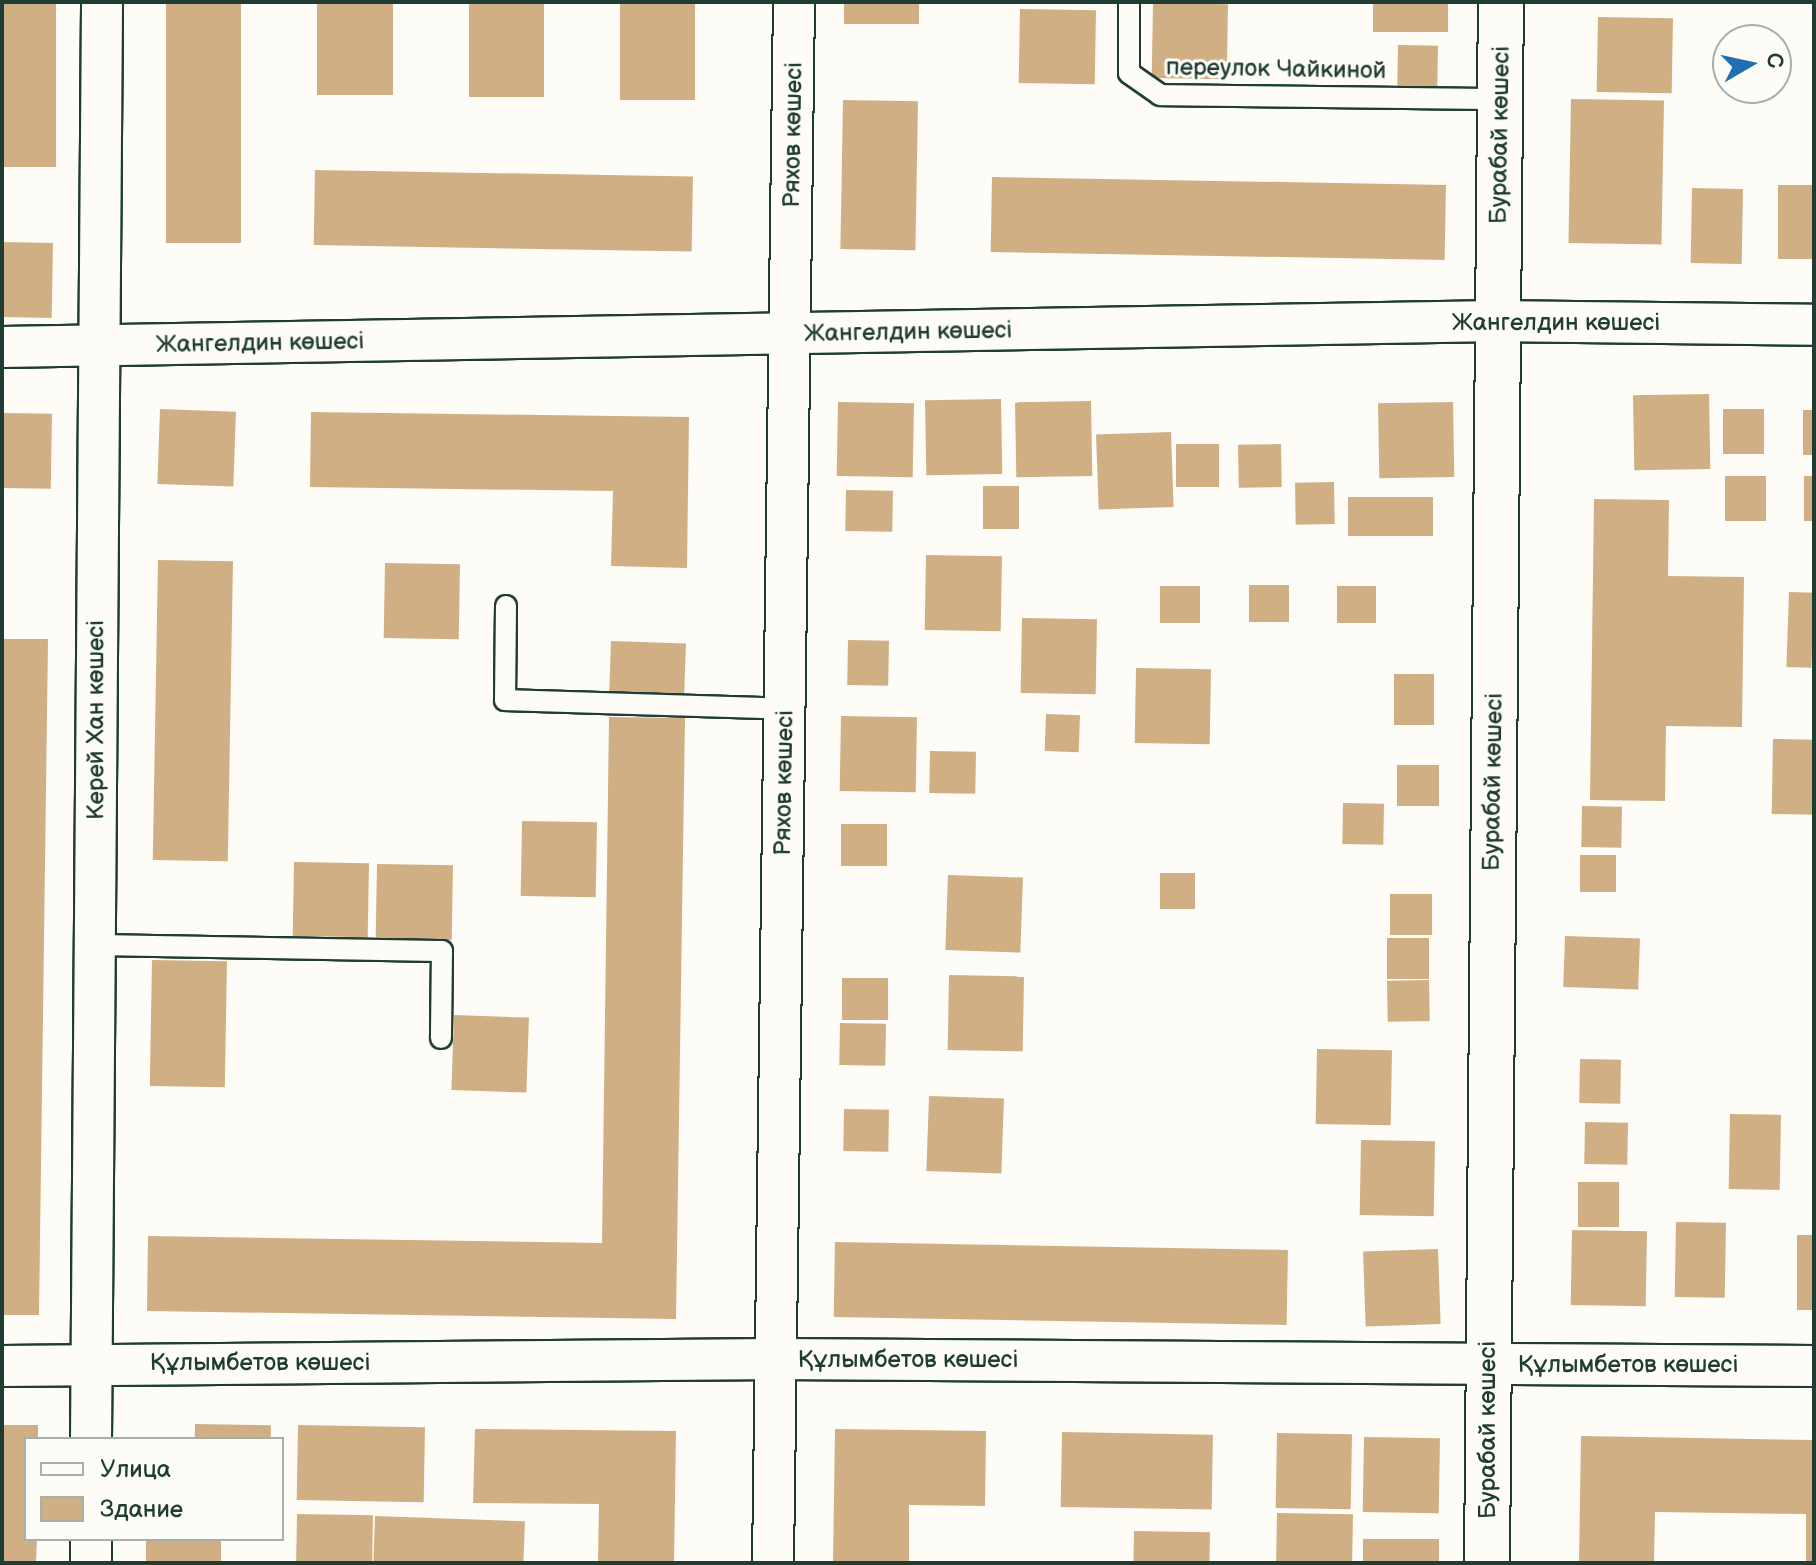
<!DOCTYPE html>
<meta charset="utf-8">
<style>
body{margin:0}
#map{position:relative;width:1816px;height:1565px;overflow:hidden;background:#fdfcf7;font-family:"Balsamiq Sans",sans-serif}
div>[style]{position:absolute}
.building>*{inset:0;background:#d1af84;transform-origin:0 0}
.roads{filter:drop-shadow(2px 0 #1f3d34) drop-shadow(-2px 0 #1f3d34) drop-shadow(0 2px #1f3d34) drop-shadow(0 -2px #1f3d34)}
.lane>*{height:20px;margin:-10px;padding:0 10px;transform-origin:10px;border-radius:10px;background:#fdfcf7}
.street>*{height:40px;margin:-20px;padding:0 20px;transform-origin:20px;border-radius:20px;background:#fdfcf7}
.secondary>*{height:44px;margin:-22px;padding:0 22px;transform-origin:22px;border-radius:22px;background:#fdfcf7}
span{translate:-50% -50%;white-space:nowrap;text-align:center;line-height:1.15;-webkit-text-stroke:6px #fdfcf7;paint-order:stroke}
.street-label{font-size:24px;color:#1f3d34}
.frame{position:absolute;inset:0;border:4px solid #1f3d34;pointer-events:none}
.legend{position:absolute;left:24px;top:1437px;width:260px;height:104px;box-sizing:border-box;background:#fdfcf7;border:2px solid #a4b0a9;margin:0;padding:10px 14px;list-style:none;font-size:24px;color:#1f3d34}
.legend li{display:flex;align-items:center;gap:16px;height:40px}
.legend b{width:40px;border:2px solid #a4b0a9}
.north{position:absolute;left:1712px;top:24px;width:80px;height:80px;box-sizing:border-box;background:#fdfcf7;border:2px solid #a4b0a9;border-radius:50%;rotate:81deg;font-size:22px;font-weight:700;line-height:32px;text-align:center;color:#1f3d34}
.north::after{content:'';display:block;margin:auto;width:28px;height:36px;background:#1f6fb2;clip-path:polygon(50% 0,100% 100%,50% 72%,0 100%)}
</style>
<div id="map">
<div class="building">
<div style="left:2px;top:2px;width:54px;height:165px"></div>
<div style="left:166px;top:2px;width:75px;height:241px"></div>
<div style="left:317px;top:2px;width:76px;height:93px"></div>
<div style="left:469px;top:2px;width:75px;height:95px"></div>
<div style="left:620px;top:2px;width:75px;height:98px"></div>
<div style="left:844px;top:2px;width:75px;height:22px"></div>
<div style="left:1373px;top:2px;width:75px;height:30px"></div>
<div style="left:1153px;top:3px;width:75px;height:75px;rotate:1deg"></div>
<div style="left:1020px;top:9px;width:76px;height:74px;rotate:1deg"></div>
<div style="left:1598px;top:17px;width:75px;height:75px;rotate:1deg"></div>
<div style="left:1398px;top:45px;width:40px;height:42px;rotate:1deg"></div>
<div style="left:1571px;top:99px;width:93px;height:144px;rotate:1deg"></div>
<div style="left:843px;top:100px;width:75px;height:149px;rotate:1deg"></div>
<div style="left:315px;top:170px;width:378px;height:75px;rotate:1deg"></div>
<div style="left:992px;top:177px;width:454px;height:75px;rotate:1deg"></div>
<div style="left:1778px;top:185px;width:36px;height:74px"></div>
<div style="left:1692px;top:188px;width:51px;height:75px;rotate:1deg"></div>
<div style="left:2px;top:242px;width:51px;height:75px;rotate:1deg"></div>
<div style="left:1709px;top:394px;width:75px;height:76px;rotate:89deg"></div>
<div style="left:1001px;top:399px;width:75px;height:76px;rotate:89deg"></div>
<div style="left:1091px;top:401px;width:75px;height:76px;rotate:89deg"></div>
<div style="left:838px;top:402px;width:76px;height:74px;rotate:1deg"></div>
<div style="left:1453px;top:402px;width:75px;height:75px;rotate:89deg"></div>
<div style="left:160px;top:409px;width:76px;height:75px;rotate:2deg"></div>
<div style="left:1723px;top:409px;width:41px;height:45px"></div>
<div style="left:1803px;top:410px;width:11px;height:45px"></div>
<div style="clip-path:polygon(311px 412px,689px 417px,687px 568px,611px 566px,613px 491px,310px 487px)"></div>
<div style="left:2px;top:413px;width:50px;height:75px;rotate:1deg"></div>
<div style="left:1171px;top:432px;width:75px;height:75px;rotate:88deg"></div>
<div style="left:1219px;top:444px;width:43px;height:43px;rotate:90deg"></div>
<div style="left:1281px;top:444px;width:43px;height:43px;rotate:89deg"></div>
<div style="left:1766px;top:476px;width:45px;height:41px;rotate:90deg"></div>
<div style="left:1804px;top:476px;width:10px;height:45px"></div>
<div style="left:1334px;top:482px;width:42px;height:39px;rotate:89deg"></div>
<div style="left:983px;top:486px;width:36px;height:43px"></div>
<div style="left:846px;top:490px;width:47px;height:41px;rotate:1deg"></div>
<div style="left:1433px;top:497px;width:39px;height:85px;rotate:90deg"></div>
<div style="clip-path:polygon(1594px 499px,1669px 500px,1668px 576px,1744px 577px,1742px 727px,1666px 726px,1665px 801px,1590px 800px)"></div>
<div style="left:926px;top:555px;width:76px;height:75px;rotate:1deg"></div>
<div style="left:158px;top:560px;width:75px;height:300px;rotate:1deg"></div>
<div style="left:385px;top:563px;width:75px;height:75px;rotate:1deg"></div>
<div style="left:1249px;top:585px;width:40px;height:37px"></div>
<div style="left:1160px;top:586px;width:40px;height:37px"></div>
<div style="left:1337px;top:586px;width:39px;height:37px"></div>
<div style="left:1789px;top:592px;width:25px;height:75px;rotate:2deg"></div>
<div style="left:1022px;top:618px;width:75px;height:75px;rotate:1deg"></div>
<div style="clip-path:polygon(2px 639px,48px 639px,39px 1315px,2px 1315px)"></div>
<div style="left:848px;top:640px;width:41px;height:45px;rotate:1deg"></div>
<div style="left:611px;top:641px;width:75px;height:51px;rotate:2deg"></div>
<div style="left:1136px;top:668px;width:75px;height:75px;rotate:1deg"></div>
<div style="left:1394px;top:674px;width:40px;height:51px"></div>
<div style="left:1046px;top:714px;width:34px;height:37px;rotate:2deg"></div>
<div style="left:841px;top:716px;width:76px;height:75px;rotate:1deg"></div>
<div style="clip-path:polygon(609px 717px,685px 718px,676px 1319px,147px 1311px,148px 1236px,602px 1243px)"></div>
<div style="left:1773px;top:739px;width:41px;height:75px;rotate:1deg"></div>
<div style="left:930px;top:751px;width:46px;height:42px;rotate:1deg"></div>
<div style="left:1397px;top:765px;width:42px;height:41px"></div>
<div style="left:1343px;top:803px;width:41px;height:41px;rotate:1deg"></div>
<div style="left:1582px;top:806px;width:40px;height:41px;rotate:1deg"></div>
<div style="left:522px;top:821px;width:75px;height:75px;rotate:1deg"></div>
<div style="left:841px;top:824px;width:46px;height:42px"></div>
<div style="left:1580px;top:855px;width:36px;height:37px"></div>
<div style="left:294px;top:862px;width:75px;height:74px;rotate:1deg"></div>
<div style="left:377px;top:864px;width:76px;height:75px;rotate:1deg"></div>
<div style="left:1195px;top:873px;width:36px;height:35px;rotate:90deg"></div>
<div style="left:948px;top:875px;width:75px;height:75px;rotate:2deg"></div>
<div style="left:1390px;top:894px;width:42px;height:41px"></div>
<div style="left:1565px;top:936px;width:75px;height:51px;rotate:2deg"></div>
<div style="left:1387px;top:938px;width:42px;height:41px"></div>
<div style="left:152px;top:960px;width:75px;height:126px;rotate:1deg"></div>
<div style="left:949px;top:975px;width:75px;height:75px;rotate:1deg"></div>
<div style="left:842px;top:978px;width:46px;height:42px"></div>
<div style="left:1429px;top:980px;width:41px;height:42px;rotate:89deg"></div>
<div style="left:454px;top:1015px;width:75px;height:75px;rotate:2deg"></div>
<div style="left:840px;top:1023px;width:46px;height:42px;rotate:1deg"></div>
<div style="left:1317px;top:1049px;width:75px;height:75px;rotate:1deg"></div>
<div style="left:1580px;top:1059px;width:41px;height:44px;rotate:1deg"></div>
<div style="left:929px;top:1096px;width:75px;height:75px;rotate:2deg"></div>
<div style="left:844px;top:1109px;width:45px;height:42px;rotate:1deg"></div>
<div style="left:1730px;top:1114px;width:51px;height:75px;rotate:1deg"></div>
<div style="left:1585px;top:1122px;width:43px;height:42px;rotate:1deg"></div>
<div style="left:1361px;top:1140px;width:74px;height:75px;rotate:1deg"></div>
<div style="left:1578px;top:1182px;width:41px;height:45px"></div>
<div style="left:1676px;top:1222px;width:50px;height:75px;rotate:1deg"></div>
<div style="left:1572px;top:1230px;width:75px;height:75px;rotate:1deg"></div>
<div style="left:1797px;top:1235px;width:17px;height:75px"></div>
<div style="left:835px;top:1242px;width:453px;height:75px;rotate:1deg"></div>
<div style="left:1438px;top:1249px;width:75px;height:75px;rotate:88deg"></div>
<div style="left:195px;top:1424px;width:76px;height:15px;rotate:1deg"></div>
<div style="clip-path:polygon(2px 1425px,38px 1425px,38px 1439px,26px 1439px,26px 1539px,37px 1539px,36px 1563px,2px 1563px)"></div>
<div style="left:298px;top:1425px;width:127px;height:75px;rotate:1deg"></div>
<div style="clip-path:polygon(475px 1429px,676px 1431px,674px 1563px,598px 1563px,599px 1504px,473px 1503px)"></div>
<div style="clip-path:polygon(835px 1429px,986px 1431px,985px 1506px,909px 1505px,909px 1563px,833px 1563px)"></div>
<div style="left:1062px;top:1432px;width:151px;height:75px;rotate:1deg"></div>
<div style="left:1277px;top:1433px;width:75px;height:75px;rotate:1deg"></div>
<div style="clip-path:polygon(1581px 1436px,1814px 1440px,1814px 1563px,1806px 1563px,1806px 1514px,1655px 1512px,1654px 1563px,1579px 1563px)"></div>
<div style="left:1364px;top:1437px;width:76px;height:75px;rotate:1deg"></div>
<div style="left:1277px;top:1513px;width:76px;height:50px;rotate:1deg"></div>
<div style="left:297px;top:1514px;width:76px;height:49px;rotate:1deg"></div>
<div style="left:375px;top:1516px;width:150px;height:47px;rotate:2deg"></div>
<div style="left:1134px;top:1531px;width:76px;height:32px;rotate:1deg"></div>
<div style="left:146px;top:1539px;width:75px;height:24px"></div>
<div style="left:1439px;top:1539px;width:24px;height:76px;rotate:90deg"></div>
</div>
<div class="roads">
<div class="lane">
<div style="left:1129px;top:2px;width:71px;rotate:90deg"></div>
<div style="left:1129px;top:73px;width:38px;rotate:35deg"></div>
<div style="left:1160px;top:95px;width:340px;rotate:0.7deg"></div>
<div style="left:506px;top:606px;width:94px;rotate:90.6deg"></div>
<div style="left:505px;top:700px;width:280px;rotate:1.8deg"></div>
<div style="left:94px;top:945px;width:348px;rotate:1deg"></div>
<div style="left:442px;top:951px;width:87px;rotate:90.7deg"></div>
</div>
<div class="street">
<div style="left:2px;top:347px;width:1496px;rotate:-1deg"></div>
<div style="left:1498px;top:321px;width:316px;rotate:0.7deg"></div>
<div style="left:2px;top:1366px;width:775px;rotate:-0.52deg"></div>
<div style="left:777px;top:1359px;width:1037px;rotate:0.39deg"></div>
<div style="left:91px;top:1439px;width:1437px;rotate:-89.56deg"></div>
<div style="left:91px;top:1563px;width:24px;rotate:-90deg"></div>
<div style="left:773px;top:1563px;width:1561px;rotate:-89.23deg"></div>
</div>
<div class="secondary">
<div style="left:1487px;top:1563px;width:1561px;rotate:-89.49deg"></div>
</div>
</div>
<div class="street-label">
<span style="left:1276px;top:69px;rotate:1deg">переулок Чайкиной</span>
<span style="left:793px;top:135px;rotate:-89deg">Ряхов көшесі</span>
<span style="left:1500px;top:135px;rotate:-89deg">Бурабай көшесі</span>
<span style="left:1556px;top:323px">Жангелдин көшесі</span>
<span style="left:908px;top:332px;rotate:-1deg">Жангелдин көшесі</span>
<span style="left:260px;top:343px;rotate:-1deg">Жангелдин көшесі</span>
<span style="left:96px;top:720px;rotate:-90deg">Керей Хан көшесі</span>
<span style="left:1493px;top:782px;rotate:-89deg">Бурабай көшесі</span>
<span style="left:784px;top:783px;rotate:-89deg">Ряхов көшесі</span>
<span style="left:908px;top:1360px">Құлымбетов көшесі</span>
<span style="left:260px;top:1363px">Құлымбетов көшесі</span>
<span style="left:1628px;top:1365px">Құлымбетов көшесі</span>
<span style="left:1488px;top:1430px;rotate:-90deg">Бурабай көшесі</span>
</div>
<div class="frame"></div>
<ul class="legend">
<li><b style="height:10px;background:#fdfcf7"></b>Улица</li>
<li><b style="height:22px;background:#d1af84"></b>Здание</li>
</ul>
<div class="north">С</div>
</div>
